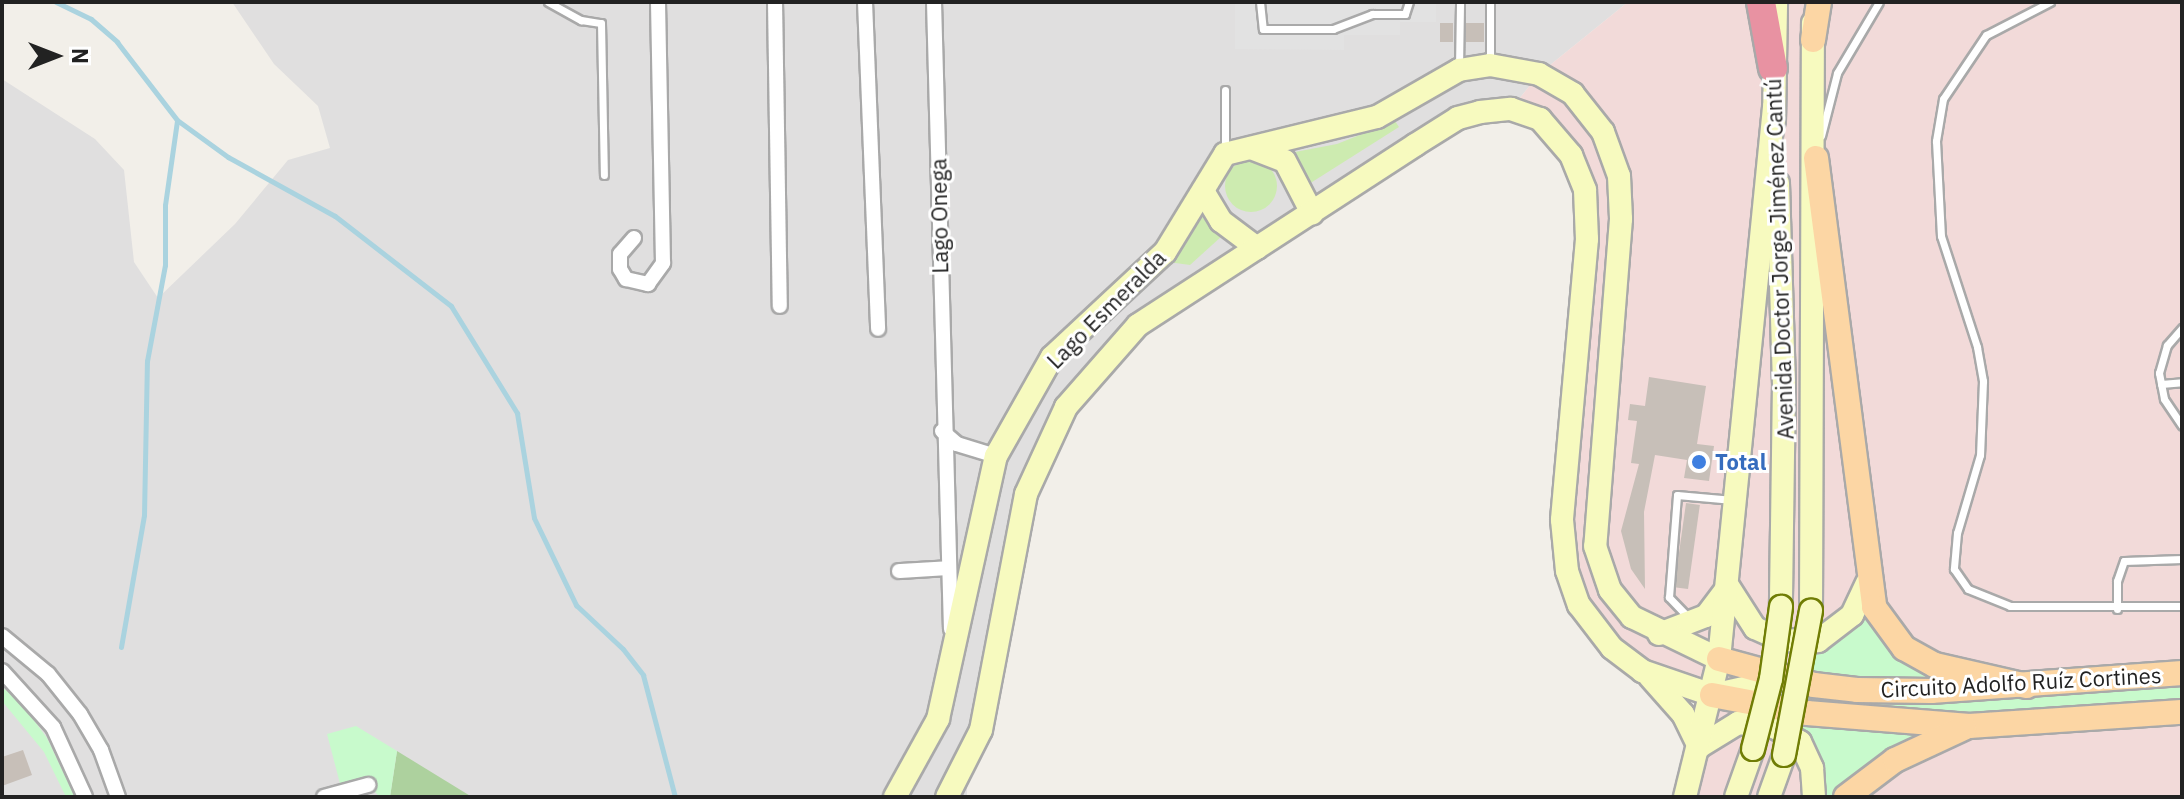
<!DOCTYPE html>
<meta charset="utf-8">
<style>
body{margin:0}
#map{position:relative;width:2184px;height:799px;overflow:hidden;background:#f2efe9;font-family:"IBM Plex Sans",sans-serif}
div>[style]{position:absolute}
.residential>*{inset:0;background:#e0dfdf}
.commercial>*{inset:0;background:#f2dad9}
.grass>*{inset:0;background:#cdebb0}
.round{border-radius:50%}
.forest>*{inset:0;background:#add19e}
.park>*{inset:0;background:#c8facc}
.parking>*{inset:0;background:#e2e2e2}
.stream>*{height:5px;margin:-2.5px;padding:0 2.5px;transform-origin:2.5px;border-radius:2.5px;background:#aad3df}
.building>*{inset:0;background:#c7bfb8;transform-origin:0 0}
.roads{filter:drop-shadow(2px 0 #a9a9a9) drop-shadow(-2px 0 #a9a9a9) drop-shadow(0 2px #a9a9a9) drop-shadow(0 -2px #a9a9a9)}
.lane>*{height:7px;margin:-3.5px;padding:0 3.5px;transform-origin:3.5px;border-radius:3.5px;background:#fff}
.street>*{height:14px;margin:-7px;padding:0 7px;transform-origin:7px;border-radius:7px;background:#fff}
.secondary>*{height:22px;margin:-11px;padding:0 11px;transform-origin:11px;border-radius:11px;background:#f7fabf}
.primary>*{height:24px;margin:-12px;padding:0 12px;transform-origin:12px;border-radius:12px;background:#fcd6a4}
.highway>*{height:28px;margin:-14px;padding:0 14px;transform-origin:14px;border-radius:14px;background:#e892a2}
.bridges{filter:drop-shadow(2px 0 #707d05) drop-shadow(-2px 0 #707d05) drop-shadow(0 2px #707d05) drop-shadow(0 -2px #707d05)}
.secondary-bridge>*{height:22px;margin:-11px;padding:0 11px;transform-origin:11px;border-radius:11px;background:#f7fabf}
.dots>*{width:22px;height:22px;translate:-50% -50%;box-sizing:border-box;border:4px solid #fff;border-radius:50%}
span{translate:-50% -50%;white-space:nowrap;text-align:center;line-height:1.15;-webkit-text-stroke:6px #fff;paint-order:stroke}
.street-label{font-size:22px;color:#222}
.shop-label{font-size:22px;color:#366cbe;font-weight:700}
.left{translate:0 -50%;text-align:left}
.frame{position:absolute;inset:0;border:4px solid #222;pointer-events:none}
.north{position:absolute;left:16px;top:16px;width:80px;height:80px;-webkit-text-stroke:6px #fff;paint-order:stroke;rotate:90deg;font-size:22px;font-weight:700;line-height:32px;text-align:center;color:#222}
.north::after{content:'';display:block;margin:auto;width:28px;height:36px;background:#222;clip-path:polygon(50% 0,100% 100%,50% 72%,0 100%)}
</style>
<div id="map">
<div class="residential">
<div style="clip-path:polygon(232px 2px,1628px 2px,1539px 74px,1511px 109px,1480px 112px,1138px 325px,1046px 445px,967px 759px,967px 797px,2px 797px,2px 79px,95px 139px,124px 170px,134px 262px,158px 298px,235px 224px,288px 160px,330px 148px,318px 106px,274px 64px)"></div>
</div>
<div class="commercial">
<div style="clip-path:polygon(1628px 2px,2182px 2px,2182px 797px,1685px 797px,1712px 696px,1612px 648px,1567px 571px,1587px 239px,1571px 155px,1511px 109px,1539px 74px)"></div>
</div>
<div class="grass">
<div style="clip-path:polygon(1395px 121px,1399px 127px,1309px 184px,1295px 152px,1337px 144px)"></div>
<div class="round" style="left:1225px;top:160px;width:52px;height:52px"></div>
<div style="clip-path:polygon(1201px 216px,1222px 236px,1190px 265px,1168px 262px)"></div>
</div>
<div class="forest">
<div style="clip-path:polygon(397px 751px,472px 797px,390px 797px)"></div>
</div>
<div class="park">
<div style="clip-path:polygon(1867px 583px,1889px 633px,1967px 676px,2182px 673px,2182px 711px,1969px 726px,1846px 797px,1814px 797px,1800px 742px,1818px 641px)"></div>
<div style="clip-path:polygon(2px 687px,22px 704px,47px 738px,75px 797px,66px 797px,44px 752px,2px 701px)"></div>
<div style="clip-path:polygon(356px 726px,397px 751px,390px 797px,380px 797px,368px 785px,343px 795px,327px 734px)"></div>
</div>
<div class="parking">
<div style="clip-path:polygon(1235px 2px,1436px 2px,1436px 22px,1400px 22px,1400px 35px,1344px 35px,1344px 50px,1235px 49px)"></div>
</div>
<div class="stream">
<div style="left:56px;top:2px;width:39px;rotate:26deg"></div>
<div style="left:91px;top:19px;width:35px;rotate:41deg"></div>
<div style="left:117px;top:42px;width:98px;rotate:52.4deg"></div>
<div style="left:177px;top:120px;width:63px;rotate:36deg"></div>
<div style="left:228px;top:157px;width:122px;rotate:28.9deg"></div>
<div style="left:335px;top:216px;width:147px;rotate:37.8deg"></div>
<div style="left:451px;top:306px;width:126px;rotate:58.3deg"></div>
<div style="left:517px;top:413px;width:106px;rotate:80.8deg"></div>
<div style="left:534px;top:518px;width:97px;rotate:64.2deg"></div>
<div style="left:576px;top:605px;width:64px;rotate:43.1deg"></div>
<div style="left:623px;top:649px;width:33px;rotate:52deg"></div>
<div style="left:643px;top:675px;width:126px;rotate:75.3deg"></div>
<div style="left:121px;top:647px;width:134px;rotate:-80.1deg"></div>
<div style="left:144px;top:515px;width:154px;rotate:-88.9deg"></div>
<div style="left:147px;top:361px;width:98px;rotate:-79.4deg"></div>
<div style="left:165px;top:265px;width:60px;rotate:-90deg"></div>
<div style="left:165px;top:205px;width:85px;rotate:-81.9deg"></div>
</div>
<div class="building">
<div style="left:1440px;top:23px;width:13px;height:19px"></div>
<div style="left:1466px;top:23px;width:18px;height:19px"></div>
<div style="clip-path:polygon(1649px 377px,1706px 386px,1697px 444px,1714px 446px,1709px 481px,1684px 478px,1687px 460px,1655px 455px,1644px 512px,1645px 589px,1631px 569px,1621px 531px,1639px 464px,1631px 463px,1637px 421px,1628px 420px,1630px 404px,1645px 406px)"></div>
<div style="left:1686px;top:503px;width:14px;height:85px;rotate:8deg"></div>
<div style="clip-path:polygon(23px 750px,32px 775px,2px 786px,2px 757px)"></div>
</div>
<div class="roads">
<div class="lane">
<div style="left:548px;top:2px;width:38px;rotate:29deg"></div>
<div style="left:581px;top:20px;width:20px;rotate:9deg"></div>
<div style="left:601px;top:23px;width:152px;rotate:88.9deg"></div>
<div style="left:1260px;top:2px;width:27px;rotate:84deg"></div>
<div style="left:1263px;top:29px;width:70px"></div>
<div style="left:1333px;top:29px;width:42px;rotate:-21deg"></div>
<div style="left:1372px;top:14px;width:33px"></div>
<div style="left:1405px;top:14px;width:13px;rotate:-72deg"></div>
<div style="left:1490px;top:2px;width:61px;rotate:90deg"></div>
<div style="left:2050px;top:2px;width:72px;rotate:152.7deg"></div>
<div style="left:1986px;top:35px;width:77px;rotate:123.9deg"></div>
<div style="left:1943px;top:99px;width:43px;rotate:99.5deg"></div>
<div style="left:1936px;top:141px;width:95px;rotate:87deg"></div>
<div style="left:1941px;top:236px;width:117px;rotate:72deg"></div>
<div style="left:1977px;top:347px;width:35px;rotate:80deg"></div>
<div style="left:1983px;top:381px;width:74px;rotate:92.3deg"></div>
<div style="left:1980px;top:455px;width:81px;rotate:106.4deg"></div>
<div style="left:1957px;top:533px;width:36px;rotate:95deg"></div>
<div style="left:1954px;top:569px;width:24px;rotate:55deg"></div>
<div style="left:1968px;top:589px;width:45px;rotate:22deg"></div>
<div style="left:2010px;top:606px;width:172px"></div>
<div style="left:1459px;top:68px;width:66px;rotate:-89.1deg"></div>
<div style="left:1225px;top:90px;width:61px;rotate:90deg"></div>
<div style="left:1821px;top:136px;width:65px;rotate:-75.7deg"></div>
<div style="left:1837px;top:73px;width:82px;rotate:-59.4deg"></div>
<div style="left:2182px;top:328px;width:23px;rotate:131deg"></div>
<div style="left:2167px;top:345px;width:29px;rotate:106deg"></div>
<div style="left:2159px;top:373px;width:26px;rotate:79deg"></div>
<div style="left:2164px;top:399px;width:32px;rotate:56deg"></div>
<div style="left:2161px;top:384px;width:21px;rotate:-5deg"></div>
<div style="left:2117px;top:609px;width:28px;rotate:-90deg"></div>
<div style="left:2117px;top:581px;width:21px;rotate:-71deg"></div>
<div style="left:2124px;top:561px;width:58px;rotate:-2deg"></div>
<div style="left:1689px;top:618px;width:29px;rotate:-134deg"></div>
<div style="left:1669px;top:597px;width:102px;rotate:-85.5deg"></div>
<div style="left:1677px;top:495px;width:56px;rotate:5.1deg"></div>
</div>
<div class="street">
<div style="left:775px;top:2px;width:304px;rotate:89.1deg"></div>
<div style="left:865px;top:2px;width:327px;rotate:87.7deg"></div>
<div style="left:934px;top:2px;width:627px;rotate:88.45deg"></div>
<div style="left:634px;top:238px;width:21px;rotate:131deg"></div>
<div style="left:620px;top:254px;width:15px;rotate:90deg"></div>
<div style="left:620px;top:269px;width:12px;rotate:59deg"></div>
<div style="left:626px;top:279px;width:23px;rotate:13deg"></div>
<div style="left:648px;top:284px;width:26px;rotate:-54deg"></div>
<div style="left:663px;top:263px;width:261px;rotate:-91.1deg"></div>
<div style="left:942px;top:431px;width:20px;rotate:41deg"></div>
<div style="left:957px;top:444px;width:41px;rotate:17.1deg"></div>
<div style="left:899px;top:571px;width:50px;rotate:-3.4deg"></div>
<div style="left:2px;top:636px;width:60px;rotate:39.6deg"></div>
<div style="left:48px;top:674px;width:51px;rotate:51.3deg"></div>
<div style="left:80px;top:714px;width:42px;rotate:59.7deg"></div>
<div style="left:101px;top:750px;width:50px;rotate:70.1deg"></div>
<div style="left:2px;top:671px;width:76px;rotate:47.7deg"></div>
<div style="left:53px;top:727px;width:77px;rotate:65.4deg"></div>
<div style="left:324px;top:797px;width:46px;rotate:-15.3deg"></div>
</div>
<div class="secondary">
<div style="left:1774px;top:121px;width:119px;rotate:-89deg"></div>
<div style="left:1251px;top:148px;width:36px;rotate:21deg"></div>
<div style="left:1285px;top:161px;width:59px;rotate:62.6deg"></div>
<div style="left:1778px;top:183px;width:200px;rotate:88.3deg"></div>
<div style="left:1784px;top:383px;width:224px;rotate:90.8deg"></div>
<div style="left:1203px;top:191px;width:35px;rotate:59deg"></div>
<div style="left:1221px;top:221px;width:45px;rotate:36.9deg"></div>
<div style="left:1728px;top:586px;width:50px;rotate:57.3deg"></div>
<div style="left:1755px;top:628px;width:30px;rotate:24deg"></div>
<div style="left:1782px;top:640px;width:36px;rotate:2deg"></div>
<div style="left:1818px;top:641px;width:43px;rotate:-37.4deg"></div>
<div style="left:1852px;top:615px;width:35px;rotate:-65deg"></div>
<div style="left:1811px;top:611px;width:588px;rotate:-89.81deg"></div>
<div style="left:1659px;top:634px;width:50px;rotate:-21deg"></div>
<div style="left:1706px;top:616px;width:36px;rotate:-53deg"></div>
<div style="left:1650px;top:677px;width:50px;rotate:48.3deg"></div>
<div style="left:1683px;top:714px;width:37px;rotate:64deg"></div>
<div style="left:1699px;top:747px;width:46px;rotate:-31.6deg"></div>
<div style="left:1738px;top:723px;width:36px;rotate:6deg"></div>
<div style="left:1774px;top:727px;width:30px;rotate:30deg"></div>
<div style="left:1800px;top:742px;width:29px;rotate:65deg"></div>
<div style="left:1812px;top:768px;width:29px;rotate:86deg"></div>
<div style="left:895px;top:797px;width:89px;rotate:-61.1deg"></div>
<div style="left:938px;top:719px;width:269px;rotate:-77.6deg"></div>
<div style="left:996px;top:456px;width:114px;rotate:-60.5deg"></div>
<div style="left:1052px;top:357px;width:154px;rotate:-42.9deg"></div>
<div style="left:1165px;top:252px;width:115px;rotate:-58.5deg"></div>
<div style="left:1225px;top:154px;width:156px;rotate:-13.7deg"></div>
<div style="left:1377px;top:117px;width:95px;rotate:-29.8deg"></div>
<div style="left:1459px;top:70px;width:31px;rotate:-9deg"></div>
<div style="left:1490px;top:65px;width:50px;rotate:10.4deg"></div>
<div style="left:1539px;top:74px;width:39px;rotate:30deg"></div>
<div style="left:1573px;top:94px;width:48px;rotate:51.7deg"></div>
<div style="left:1603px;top:132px;width:47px;rotate:70deg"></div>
<div style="left:1619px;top:176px;width:43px;rotate:87.3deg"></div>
<div style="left:1621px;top:219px;width:328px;rotate:94.5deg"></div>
<div style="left:1595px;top:546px;width:46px;rotate:71.2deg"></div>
<div style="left:1610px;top:590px;width:35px;rotate:51deg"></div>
<div style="left:1632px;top:617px;width:97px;rotate:25.8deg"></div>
<div style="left:947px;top:797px;width:75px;rotate:-63.1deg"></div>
<div style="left:981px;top:730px;width:240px;rotate:-79.2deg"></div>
<div style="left:1026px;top:494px;width:96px;rotate:-65.3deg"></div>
<div style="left:1066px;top:407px;width:109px;rotate:-48.7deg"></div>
<div style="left:1138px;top:325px;width:330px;rotate:-33deg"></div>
<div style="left:1415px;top:145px;width:51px;rotate:-32.1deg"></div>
<div style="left:1458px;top:118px;width:23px;rotate:-15deg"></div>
<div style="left:1480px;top:112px;width:31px;rotate:-6deg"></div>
<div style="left:1511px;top:109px;width:31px;rotate:19deg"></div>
<div style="left:1540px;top:119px;width:48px;rotate:49.3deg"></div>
<div style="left:1571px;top:155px;width:38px;rotate:68deg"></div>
<div style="left:1585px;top:190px;width:49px;rotate:87.7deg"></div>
<div style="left:1587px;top:239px;width:282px;rotate:95.1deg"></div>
<div style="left:1562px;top:520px;width:51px;rotate:84.4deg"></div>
<div style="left:1567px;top:571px;width:36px;rotate:71deg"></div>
<div style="left:1579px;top:605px;width:54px;rotate:52.5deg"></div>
<div style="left:1612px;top:648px;width:38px;rotate:37deg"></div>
<div style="left:1642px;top:671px;width:74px;rotate:18.9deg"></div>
<div style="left:1712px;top:695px;width:78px;rotate:-12.6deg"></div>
<div style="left:1685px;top:797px;width:142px;rotate:-76.2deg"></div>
<div style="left:1719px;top:659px;width:555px;rotate:-84.31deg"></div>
<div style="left:1736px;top:797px;width:51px;rotate:-70.5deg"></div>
<div style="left:1769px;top:797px;width:45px;rotate:-70.3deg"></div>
</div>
<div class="primary">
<div style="left:1813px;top:40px;width:38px;rotate:-81deg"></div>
<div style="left:1816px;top:158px;width:453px;rotate:82.6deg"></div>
<div style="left:1874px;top:607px;width:51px;rotate:53.8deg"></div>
<div style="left:1904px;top:648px;width:35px;rotate:29deg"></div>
<div style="left:1935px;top:665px;width:94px;rotate:12.9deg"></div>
<div style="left:1719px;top:659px;width:98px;rotate:15.3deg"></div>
<div style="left:1814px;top:685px;width:43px;rotate:6.6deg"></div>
<div style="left:1857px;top:690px;width:74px;rotate:0.8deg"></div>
<div style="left:1931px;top:691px;width:252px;rotate:-4.1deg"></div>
<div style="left:1712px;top:695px;width:97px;rotate:10.7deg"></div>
<div style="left:1807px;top:713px;width:163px;rotate:4.6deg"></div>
<div style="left:1969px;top:726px;width:213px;rotate:-3.8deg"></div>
<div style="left:1846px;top:797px;width:61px;rotate:-37.1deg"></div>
<div style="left:1895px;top:760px;width:76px;rotate:-24.9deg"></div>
</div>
<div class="highway">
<div style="left:1761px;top:2px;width:67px;rotate:79.7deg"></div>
</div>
</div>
<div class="bridges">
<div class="secondary-bridge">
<div style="left:1753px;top:749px;width:72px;rotate:-75.6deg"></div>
<div style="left:1771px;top:679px;width:73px;rotate:-82.1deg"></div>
<div style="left:1784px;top:755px;width:147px;rotate:-79.4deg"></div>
</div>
</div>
<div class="dots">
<div style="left:1699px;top:462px;background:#3f7fe0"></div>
</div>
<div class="street-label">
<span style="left:939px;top:216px;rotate:-91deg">Lago Onega</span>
<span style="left:1779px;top:259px;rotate:-92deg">Avenida Doctor Jorge Jiménez Cantú</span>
<span style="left:1106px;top:309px;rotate:-45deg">Lago Esmeralda</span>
<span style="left:2021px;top:682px;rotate:-3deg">Circuito Adolfo Ruíz Cortines</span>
</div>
<div class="shop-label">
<span class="left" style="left:1715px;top:462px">Total</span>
</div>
<div class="frame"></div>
<div class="north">N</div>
</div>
